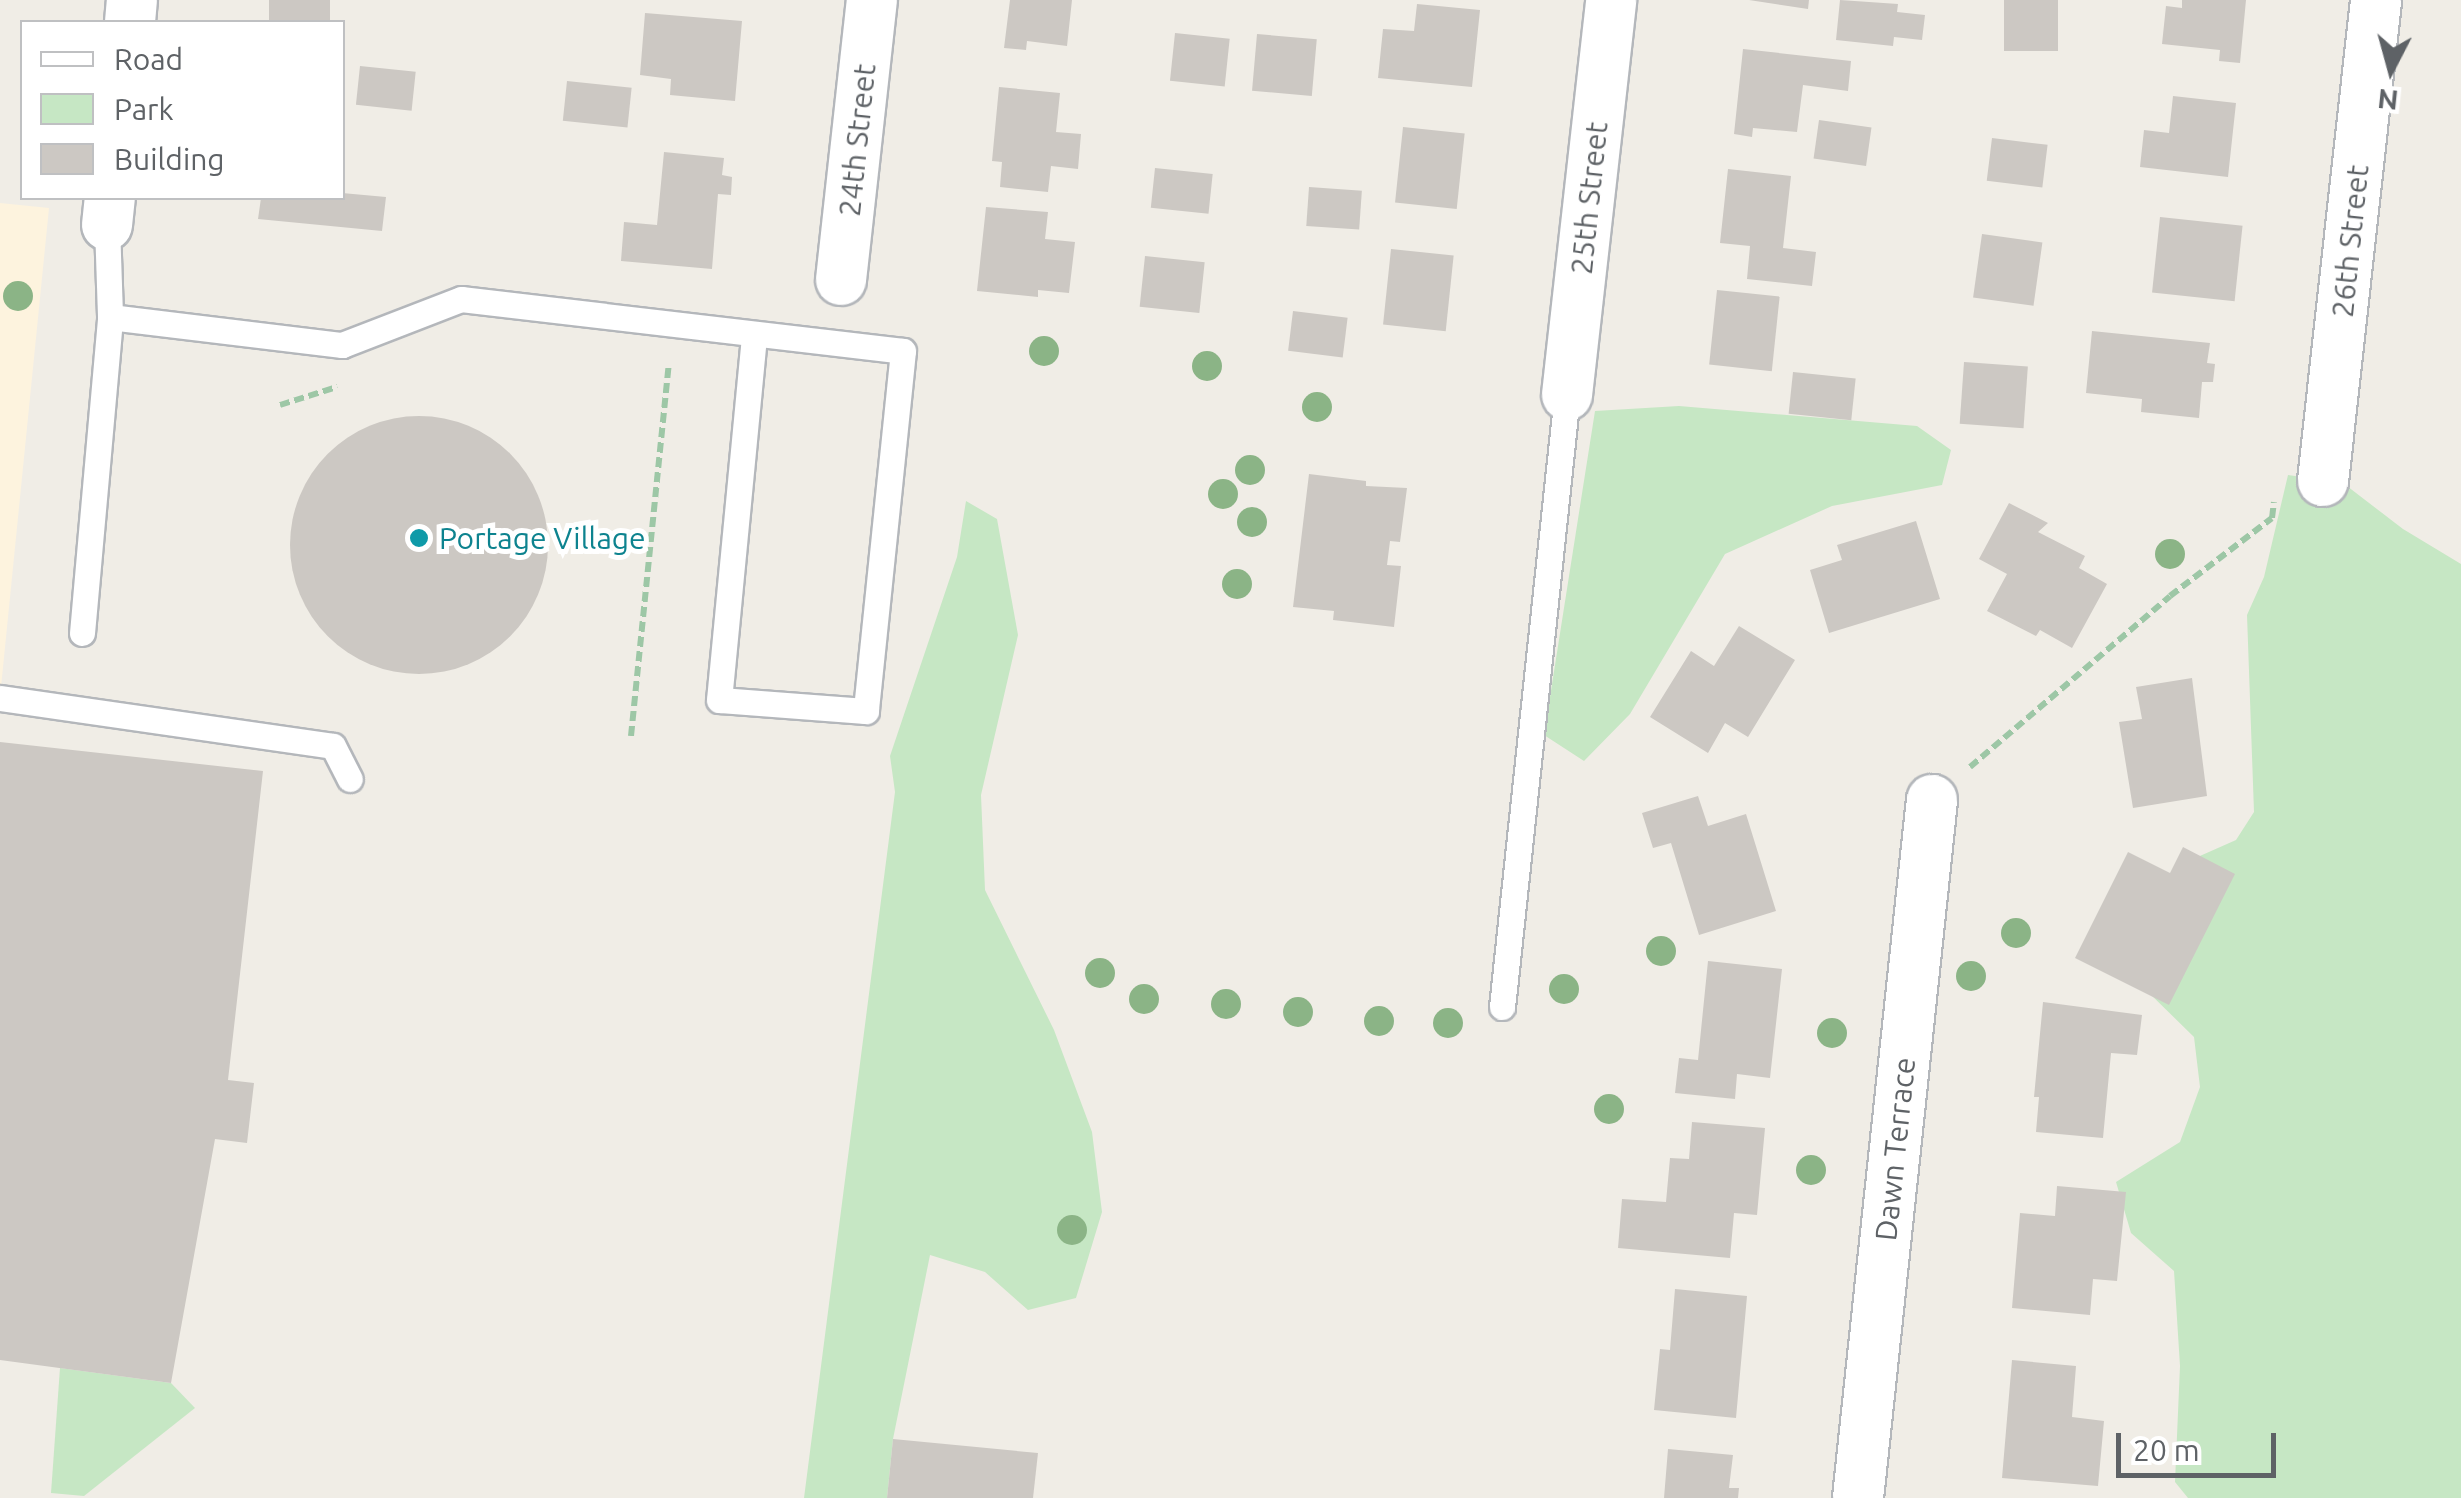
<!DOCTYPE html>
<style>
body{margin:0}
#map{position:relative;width:2461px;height:1498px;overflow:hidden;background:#f0ede6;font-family:Ubuntu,sans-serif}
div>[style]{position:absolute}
.commercial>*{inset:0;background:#fdf3de}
.green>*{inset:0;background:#c6e7c4}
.building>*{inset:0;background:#ccc8c3;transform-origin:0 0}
.round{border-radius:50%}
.path>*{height:6px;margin-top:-3px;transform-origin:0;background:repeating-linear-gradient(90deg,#9dc7a6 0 10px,transparent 0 15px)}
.roads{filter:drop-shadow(2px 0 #b4b7bb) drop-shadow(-2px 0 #b4b7bb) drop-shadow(0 2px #b4b7bb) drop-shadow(0 -2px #b4b7bb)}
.service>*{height:25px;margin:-12.5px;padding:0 12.5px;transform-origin:12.5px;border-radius:12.5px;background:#fff}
.minor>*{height:50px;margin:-25px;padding:0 25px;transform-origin:25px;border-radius:25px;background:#fff}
.trees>*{width:30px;height:30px;margin:-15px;border-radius:50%;background:#8bb486}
.dots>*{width:28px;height:28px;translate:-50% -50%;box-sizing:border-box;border:5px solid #fff;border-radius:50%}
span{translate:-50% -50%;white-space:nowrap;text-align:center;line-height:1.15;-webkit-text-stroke:10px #fff;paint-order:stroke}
.street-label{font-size:30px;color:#5e6266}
.culture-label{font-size:30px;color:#0d838f}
.left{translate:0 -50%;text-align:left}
.legend{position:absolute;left:20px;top:20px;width:325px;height:180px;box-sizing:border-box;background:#fff;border:2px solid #bfc0c2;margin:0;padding:12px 18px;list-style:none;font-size:30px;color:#5e6266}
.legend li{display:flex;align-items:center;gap:20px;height:50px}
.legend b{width:50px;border:2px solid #bfc0c2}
.north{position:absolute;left:2341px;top:20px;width:100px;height:100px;-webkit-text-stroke:8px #fff;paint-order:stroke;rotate:186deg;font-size:28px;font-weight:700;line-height:40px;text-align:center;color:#5e6266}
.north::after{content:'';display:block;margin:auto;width:35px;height:45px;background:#5e6266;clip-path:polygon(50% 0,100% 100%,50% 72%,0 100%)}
.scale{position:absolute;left:2116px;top:1433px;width:160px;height:45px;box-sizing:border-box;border:5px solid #5e6266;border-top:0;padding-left:12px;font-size:30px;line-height:35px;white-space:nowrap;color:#5e6266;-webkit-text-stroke:8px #fff;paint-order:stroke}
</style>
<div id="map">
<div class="commercial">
<div style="clip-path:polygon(0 203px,49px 208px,0 697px)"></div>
</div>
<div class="green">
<div style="clip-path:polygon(1679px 406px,1917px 426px,1951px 450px,1942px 485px,1832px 506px,1725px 554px,1630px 714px,1584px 761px,1544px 735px,1595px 411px)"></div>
<div style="clip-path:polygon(2288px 475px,2343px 483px,2403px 529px,2461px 564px,2461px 1498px,2188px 1498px,2175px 1482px,2180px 1366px,2174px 1271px,2131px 1233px,2116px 1182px,2180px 1142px,2200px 1087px,2194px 1037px,2144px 988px,2175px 867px,2236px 840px,2254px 812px,2247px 615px,2264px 577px)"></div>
<div style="clip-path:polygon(966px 501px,997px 519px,1018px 635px,981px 795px,985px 890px,1054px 1030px,1092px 1132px,1102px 1212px,1076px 1298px,1028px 1310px,985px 1272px,930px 1255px,893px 1439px,887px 1498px,804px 1498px,895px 792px,890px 756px,957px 557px)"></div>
<div style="clip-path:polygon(60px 1368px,171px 1383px,195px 1408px,84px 1496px,51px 1493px)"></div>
</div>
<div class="building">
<div style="left:269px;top:0;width:61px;height:22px"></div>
<div style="clip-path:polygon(1010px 0,1072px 0,1067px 46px,1027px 41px,1026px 50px,1004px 48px)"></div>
<div style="clip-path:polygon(1749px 0,1809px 0,1808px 9px)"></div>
<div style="clip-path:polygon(1840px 0,1898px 4px,1897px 12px,1925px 15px,1922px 40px,1894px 37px,1893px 46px,1836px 40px)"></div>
<div style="left:2004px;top:0;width:54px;height:51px"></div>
<div style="clip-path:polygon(2182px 0,2246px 0,2240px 63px,2219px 61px,2220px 50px,2162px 44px,2166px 6px,2182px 8px)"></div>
<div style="clip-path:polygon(1417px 4px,1480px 10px,1472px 87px,1378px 78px,1383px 29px,1414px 31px)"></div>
<div style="clip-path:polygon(645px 13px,742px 21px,735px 101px,670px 95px,671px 79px,640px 75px)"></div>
<div style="left:1175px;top:33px;width:55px;height:48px;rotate:6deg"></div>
<div style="left:1257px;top:34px;width:60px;height:57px;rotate:5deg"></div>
<div style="clip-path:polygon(1743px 49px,1851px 61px,1848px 91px,1803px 85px,1797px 132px,1753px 128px,1752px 137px,1734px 134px)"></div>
<div style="left:360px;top:66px;width:56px;height:39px;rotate:6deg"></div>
<div style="left:567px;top:81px;width:65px;height:40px;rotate:6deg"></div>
<div style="clip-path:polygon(999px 87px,1060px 93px,1056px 132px,1081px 134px,1078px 169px,1051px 166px,1048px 192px,1000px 187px,1002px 162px,992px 161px)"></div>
<div style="clip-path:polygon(2173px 96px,2236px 103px,2228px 177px,2140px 167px,2144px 130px,2169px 133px)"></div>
<div style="left:1819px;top:120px;width:53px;height:39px;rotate:8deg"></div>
<div style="left:1403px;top:127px;width:62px;height:76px;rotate:6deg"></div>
<div style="left:1992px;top:138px;width:56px;height:43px;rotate:7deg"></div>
<div style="clip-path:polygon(664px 152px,724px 158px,722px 175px,732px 177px,731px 195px,718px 194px,712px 269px,621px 261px,624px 222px,657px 225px)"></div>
<div style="left:1155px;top:168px;width:58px;height:40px;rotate:6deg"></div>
<div style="clip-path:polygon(1728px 169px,1791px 176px,1783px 248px,1816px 252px,1812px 286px,1747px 279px,1750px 246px,1720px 243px)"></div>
<div style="left:1309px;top:187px;width:53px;height:39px;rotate:4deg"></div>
<div style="clip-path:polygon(342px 193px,386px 197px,382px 231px,258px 219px,261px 198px,342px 198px)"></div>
<div style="clip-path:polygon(986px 207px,1048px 212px,1045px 239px,1075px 242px,1069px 293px,1038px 290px,1038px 297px,977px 291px)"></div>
<div style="left:2160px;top:217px;width:83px;height:76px;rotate:6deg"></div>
<div style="left:1982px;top:234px;width:61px;height:64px;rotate:8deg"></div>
<div style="left:1391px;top:249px;width:63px;height:76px;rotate:6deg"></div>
<div style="left:1145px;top:256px;width:60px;height:51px;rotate:6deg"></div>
<div style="left:1717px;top:290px;width:63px;height:75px;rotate:6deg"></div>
<div style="left:1293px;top:311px;width:55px;height:40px;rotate:7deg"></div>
<div style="clip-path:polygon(2092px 331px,2210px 343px,2207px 363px,2215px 364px,2213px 382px,2202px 382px,2199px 418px,2141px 412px,2142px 399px,2086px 393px)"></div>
<div style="left:1964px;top:362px;width:64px;height:62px;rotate:4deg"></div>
<div style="left:1793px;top:372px;width:63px;height:42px;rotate:6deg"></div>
<div class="round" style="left:290px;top:416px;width:258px;height:258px"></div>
<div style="clip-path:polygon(1309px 474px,1366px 481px,1366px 486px,1407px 488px,1400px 542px,1390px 541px,1387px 565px,1401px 566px,1394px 627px,1333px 620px,1334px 611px,1293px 607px)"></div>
<div style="clip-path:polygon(2009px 503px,2048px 523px,2038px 532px,2085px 556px,2079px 568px,2107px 584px,2072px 648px,2040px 630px,2036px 636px,1987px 611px,2007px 574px,1979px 559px)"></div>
<div style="clip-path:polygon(1916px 521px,1940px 599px,1829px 633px,1810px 570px,1842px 560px,1837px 545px)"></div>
<div style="clip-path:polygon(1739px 626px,1795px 660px,1748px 737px,1725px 723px,1708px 753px,1650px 717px,1691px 651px,1714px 666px)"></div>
<div style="clip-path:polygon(2192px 678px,2207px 796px,2133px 808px,2119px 722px,2142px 719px,2136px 687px)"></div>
<div style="clip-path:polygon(0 742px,263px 771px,228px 1080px,254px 1083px,247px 1143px,215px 1139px,171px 1383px,0 1360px)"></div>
<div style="clip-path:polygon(1698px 796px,1708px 826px,1746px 814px,1776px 911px,1699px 935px,1671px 843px,1653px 848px,1642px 813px)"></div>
<div style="clip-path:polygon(2183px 847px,2235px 874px,2169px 1005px,2075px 958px,2128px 852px,2170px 873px)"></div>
<div style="clip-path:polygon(1708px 961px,1782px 969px,1770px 1078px,1737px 1074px,1735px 1099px,1675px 1093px,1679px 1058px,1698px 1060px)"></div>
<div style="clip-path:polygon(2043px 1002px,2142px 1015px,2137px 1055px,2111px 1053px,2103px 1138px,2036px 1132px,2039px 1097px,2034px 1097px)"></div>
<div style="clip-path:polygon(1692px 1122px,1765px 1128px,1757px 1215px,1734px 1213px,1730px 1258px,1618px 1248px,1622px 1199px,1666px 1202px,1670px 1158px,1689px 1159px)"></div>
<div style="clip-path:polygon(2057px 1186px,2126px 1192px,2117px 1281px,2093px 1279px,2090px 1315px,2012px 1308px,2020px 1213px,2055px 1216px)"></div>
<div style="clip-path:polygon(1675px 1289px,1747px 1296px,1736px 1418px,1654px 1410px,1660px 1349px,1670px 1350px)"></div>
<div style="clip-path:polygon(2012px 1360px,2076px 1366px,2072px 1417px,2104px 1421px,2098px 1486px,2002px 1478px)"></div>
<div style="clip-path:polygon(893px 1439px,1038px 1453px,1033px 1498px,887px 1498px)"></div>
<div style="clip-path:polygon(1668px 1449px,1733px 1455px,1729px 1488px,1739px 1488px,1738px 1498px,1664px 1498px)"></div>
</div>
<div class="path">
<div style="left:280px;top:405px;width:60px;rotate:-17.5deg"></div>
<div style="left:631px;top:736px;width:373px;rotate:-84.2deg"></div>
<div style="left:1970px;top:767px;width:263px;rotate:-40.5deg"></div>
<div style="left:2170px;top:596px;width:128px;rotate:-37.4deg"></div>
<div style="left:2272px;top:518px;width:16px;rotate:-83deg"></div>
</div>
<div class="roads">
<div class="service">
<div style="left:107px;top:225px;width:92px;rotate:88.1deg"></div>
<div style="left:110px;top:317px;width:234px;rotate:6.9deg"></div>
<div style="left:342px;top:345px;width:128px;rotate:-21.1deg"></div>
<div style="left:461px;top:299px;width:445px;rotate:6.7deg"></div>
<div style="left:903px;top:351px;width:362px;rotate:95.9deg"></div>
<div style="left:866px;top:711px;width:147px;rotate:-175.7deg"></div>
<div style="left:719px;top:700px;width:365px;rotate:-84.5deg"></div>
<div style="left:82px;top:633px;width:317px;rotate:-84.9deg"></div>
<div style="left:0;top:698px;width:336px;rotate:8.2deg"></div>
<div style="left:333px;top:746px;width:37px;rotate:63deg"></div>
<div style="left:1502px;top:1007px;width:615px;rotate:-83.94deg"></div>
</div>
<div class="minor">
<div style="left:130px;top:22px;width:22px;rotate:-85deg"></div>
<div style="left:107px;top:225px;width:27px;rotate:-84deg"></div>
<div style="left:841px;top:280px;width:282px;rotate:-83.7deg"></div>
<div style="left:1567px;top:395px;width:397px;rotate:-83.6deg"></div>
<div style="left:2323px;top:481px;width:484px;rotate:-83.7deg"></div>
<div style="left:1858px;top:1498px;width:702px;rotate:-83.95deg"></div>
</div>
</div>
<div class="trees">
<div style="left:18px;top:296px"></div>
<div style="left:1044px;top:351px"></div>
<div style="left:1207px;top:366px"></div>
<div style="left:1317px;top:407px"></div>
<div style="left:1250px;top:470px"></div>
<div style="left:1223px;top:494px"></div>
<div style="left:1252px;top:522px"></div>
<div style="left:2170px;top:554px"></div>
<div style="left:1237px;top:584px"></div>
<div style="left:2016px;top:933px"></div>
<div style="left:1661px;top:951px"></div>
<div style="left:1100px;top:973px"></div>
<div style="left:1971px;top:976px"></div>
<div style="left:1564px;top:989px"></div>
<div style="left:1144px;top:999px"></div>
<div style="left:1226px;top:1004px"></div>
<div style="left:1298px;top:1012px"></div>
<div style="left:1379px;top:1021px"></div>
<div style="left:1448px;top:1023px"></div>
<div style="left:1832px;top:1033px"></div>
<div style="left:1609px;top:1109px"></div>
<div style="left:1811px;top:1170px"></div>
<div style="left:1072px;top:1230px"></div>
</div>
<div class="dots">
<div style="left:419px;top:538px;background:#0f9aa8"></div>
</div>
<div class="street-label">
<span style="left:857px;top:140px;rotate:-84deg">24th Street</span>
<span style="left:1589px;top:198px;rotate:-84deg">25th Street</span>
<span style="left:2350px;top:241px;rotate:-84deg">26th Street</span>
<span style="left:1895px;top:1149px;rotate:-84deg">Dawn Terrace</span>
</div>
<div class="culture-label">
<span class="left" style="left:439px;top:538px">Portage Village</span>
</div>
<ul class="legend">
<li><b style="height:12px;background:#fff"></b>Road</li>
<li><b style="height:28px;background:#c6e7c4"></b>Park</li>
<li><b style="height:28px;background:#ccc8c3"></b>Building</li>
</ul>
<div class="north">N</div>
<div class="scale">20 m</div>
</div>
